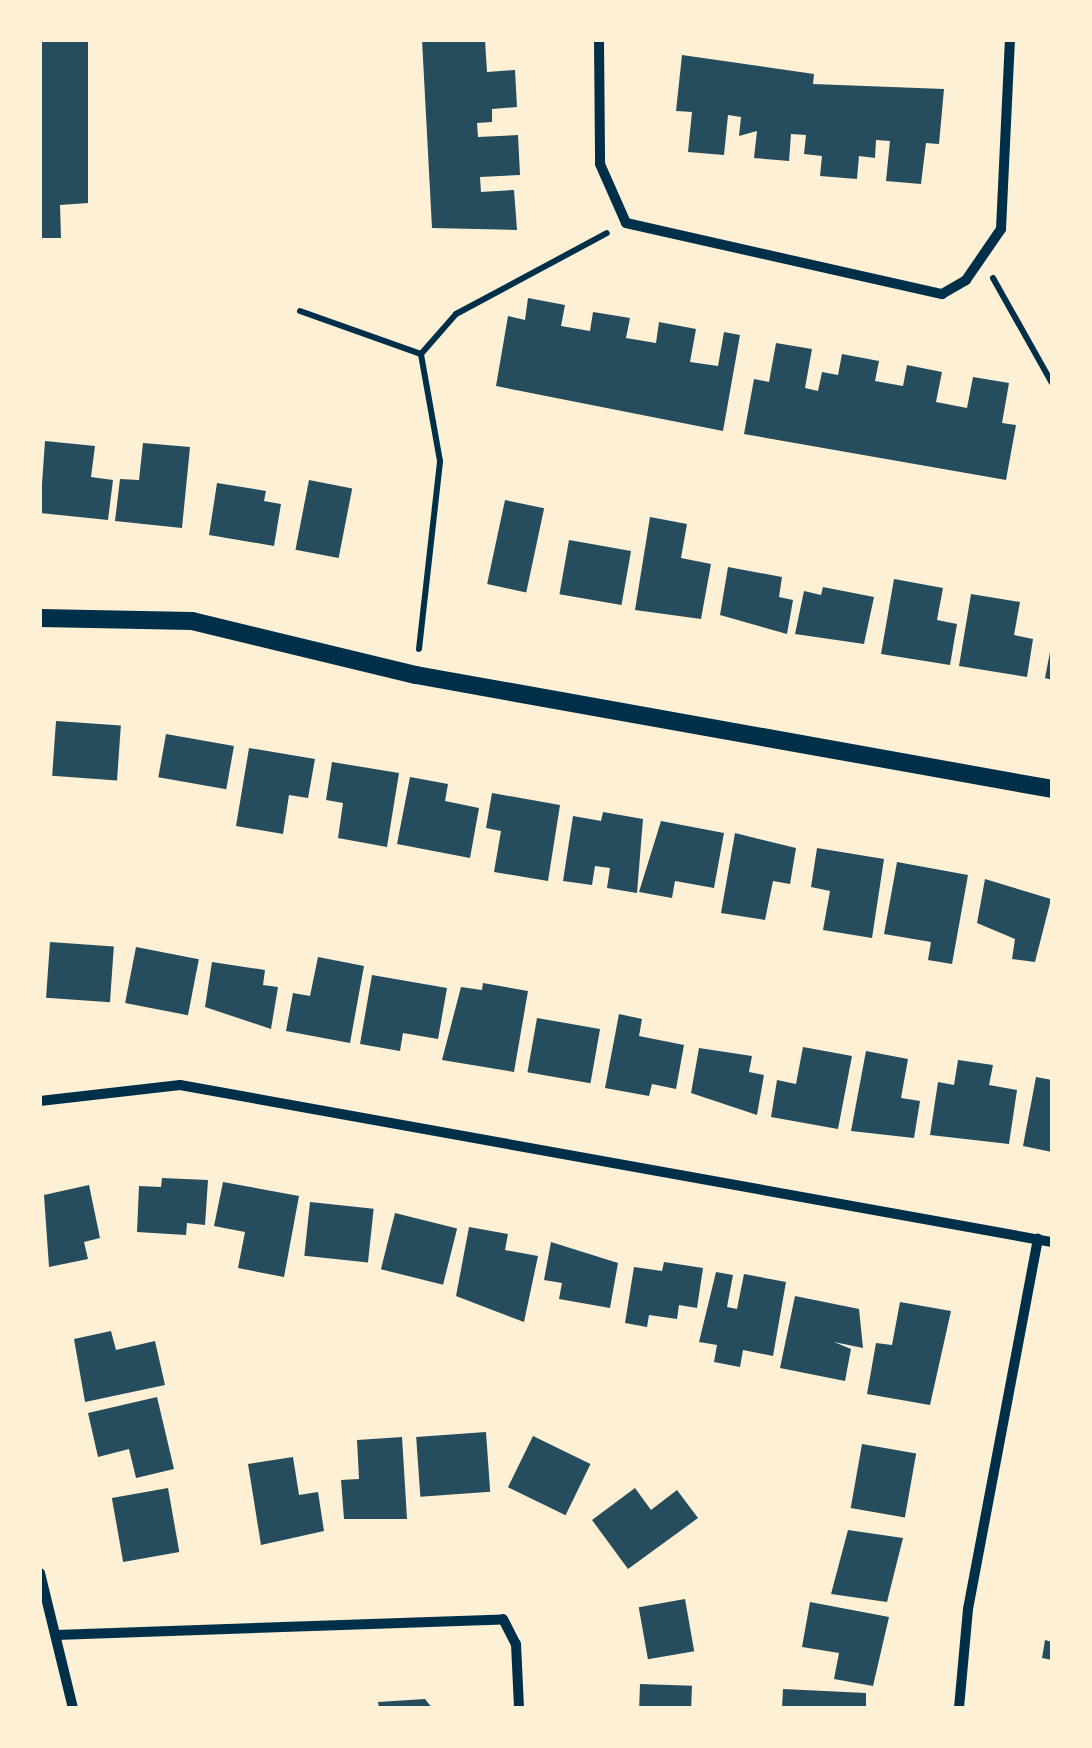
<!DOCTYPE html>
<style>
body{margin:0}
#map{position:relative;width:1092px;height:1748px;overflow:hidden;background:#fdf0d5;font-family:"Noto Sans",sans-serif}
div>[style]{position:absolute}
.building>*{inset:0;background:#264d5e;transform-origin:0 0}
.path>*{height:6px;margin:-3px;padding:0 3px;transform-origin:3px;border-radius:3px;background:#003049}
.minor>*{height:10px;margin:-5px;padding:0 5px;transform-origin:5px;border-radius:5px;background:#003049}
.tertiary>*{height:18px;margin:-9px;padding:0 9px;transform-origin:9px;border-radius:9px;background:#003049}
span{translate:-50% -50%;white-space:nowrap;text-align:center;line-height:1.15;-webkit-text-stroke:10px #fdf0d5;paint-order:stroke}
.frame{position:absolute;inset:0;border:42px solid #fdf0d5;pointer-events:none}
</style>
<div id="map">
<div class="building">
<div style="clip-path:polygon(40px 40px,88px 40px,88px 203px,60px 205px,61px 238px,40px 238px)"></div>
<div style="clip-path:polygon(422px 40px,485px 40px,487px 72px,515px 70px,517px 107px,492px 109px,492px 122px,477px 123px,478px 137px,518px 135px,520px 175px,480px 177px,481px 192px,514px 190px,517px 230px,432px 228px)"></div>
<div style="clip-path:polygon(682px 55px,814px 74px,813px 84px,944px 89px,939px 144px,926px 143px,921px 184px,886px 181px,890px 141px,876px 140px,875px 158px,859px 156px,857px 179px,820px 176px,822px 156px,804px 154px,806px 135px,791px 134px,789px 161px,754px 158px,757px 131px,739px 136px,741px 117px,728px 115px,724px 155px,688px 152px,692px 112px,676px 111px)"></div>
<div style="clip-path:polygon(528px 298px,565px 305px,561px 326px,590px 331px,593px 312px,630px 318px,626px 338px,656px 343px,659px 322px,696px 329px,690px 362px,718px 366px,724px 332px,740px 335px,723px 431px,496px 386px,508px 316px,525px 320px)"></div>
<div style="clip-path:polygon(776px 343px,812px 349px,805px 388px,818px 391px,822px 372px,838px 375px,842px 354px,879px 361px,875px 381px,903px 386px,907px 365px,942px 372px,936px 402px,967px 408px,973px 377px,1009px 383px,1002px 423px,1016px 425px,1006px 480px,744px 434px,754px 379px,769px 382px)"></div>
<div style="clip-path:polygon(45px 441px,95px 446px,91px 477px,113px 480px,108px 520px,40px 513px)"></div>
<div style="clip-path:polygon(143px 443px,190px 447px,182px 528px,115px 521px,120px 479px,139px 480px)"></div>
<div style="left:309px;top:480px;width:44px;height:71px;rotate:11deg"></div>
<div style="clip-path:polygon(217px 483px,266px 491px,264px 501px,281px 504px,274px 546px,209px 535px)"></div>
<div style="left:505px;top:500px;width:40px;height:86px;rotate:12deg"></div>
<div style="clip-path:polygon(650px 517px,687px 524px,681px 558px,711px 564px,701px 619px,635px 610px)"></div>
<div style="left:569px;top:540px;width:63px;height:55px;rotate:10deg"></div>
<div style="clip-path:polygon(728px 567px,782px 577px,779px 597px,793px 600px,787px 634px,720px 615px)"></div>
<div style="clip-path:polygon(894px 579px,943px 588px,937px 620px,957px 624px,950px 665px,881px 654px)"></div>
<div style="clip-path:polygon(823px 587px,874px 597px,864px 644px,795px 634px,804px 591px,821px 595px)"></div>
<div style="clip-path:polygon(971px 594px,1020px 602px,1014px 635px,1033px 639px,1027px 677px,959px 666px)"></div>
<div style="clip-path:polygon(1050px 652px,1052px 652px,1052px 680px,1045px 678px)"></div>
<div style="left:56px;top:721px;width:65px;height:55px;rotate:4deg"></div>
<div style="left:166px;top:734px;width:69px;height:44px;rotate:10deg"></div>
<div style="clip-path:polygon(249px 748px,315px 759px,308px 798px,289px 795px,283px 834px,236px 826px)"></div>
<div style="clip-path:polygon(332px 762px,399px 773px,387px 847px,338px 838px,343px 803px,326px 800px)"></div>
<div style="clip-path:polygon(410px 777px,448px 784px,445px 801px,479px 808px,470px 858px,397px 844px)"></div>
<div style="clip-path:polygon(492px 793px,560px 805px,548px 881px,494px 872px,501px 831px,486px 828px)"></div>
<div style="clip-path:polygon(603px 812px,643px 819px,637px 893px,607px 888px,610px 868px,595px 866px,592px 885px,563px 881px,573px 816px,601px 821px)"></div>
<div style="clip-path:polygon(661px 821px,724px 833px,714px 888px,675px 881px,672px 898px,639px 892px)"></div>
<div style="clip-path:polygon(735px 833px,796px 848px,790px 884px,773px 881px,765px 920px,721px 913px)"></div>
<div style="clip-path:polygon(817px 848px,884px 859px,872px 938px,823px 930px,830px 891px,811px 887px)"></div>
<div style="clip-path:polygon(897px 862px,968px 875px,952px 964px,928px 960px,931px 942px,884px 934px)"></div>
<div style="clip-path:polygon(985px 879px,1051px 899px,1035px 962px,1012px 959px,1015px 939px,977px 923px)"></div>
<div style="left:50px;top:942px;width:64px;height:56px;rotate:4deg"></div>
<div style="left:136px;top:947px;width:64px;height:57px;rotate:11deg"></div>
<div style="clip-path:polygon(318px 957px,364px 966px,350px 1043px,286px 1031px,293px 993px,310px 996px)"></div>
<div style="clip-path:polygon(212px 962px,265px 970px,263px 985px,278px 987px,271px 1029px,205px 1007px)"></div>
<div style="clip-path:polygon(372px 975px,447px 988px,438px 1039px,403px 1033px,400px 1051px,360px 1044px)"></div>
<div style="clip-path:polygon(483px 983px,528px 991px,514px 1072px,442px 1060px,461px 987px,482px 990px)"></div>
<div style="clip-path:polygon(619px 1014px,642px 1019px,639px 1036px,684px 1045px,676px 1089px,652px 1084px,649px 1096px,605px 1088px)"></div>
<div style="left:537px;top:1018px;width:64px;height:55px;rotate:10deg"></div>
<div style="clip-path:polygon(803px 1047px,852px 1056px,838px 1129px,771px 1117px,777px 1080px,796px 1084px)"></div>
<div style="clip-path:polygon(699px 1048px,752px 1056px,749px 1072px,764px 1075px,757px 1115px,691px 1093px)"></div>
<div style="clip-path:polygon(866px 1051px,908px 1059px,901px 1098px,920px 1101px,914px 1138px,851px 1131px)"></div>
<div style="clip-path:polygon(958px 1060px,993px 1065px,989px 1085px,1017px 1090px,1009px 1144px,930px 1135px,938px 1082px,954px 1085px)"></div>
<div style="clip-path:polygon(1036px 1077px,1052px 1080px,1052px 1152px,1023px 1146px)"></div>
<div style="clip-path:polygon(162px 1178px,208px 1180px,205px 1225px,187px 1223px,186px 1235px,137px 1232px,139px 1186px,161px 1187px)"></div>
<div style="clip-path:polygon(223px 1182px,299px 1196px,284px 1277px,238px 1268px,245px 1232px,214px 1226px)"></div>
<div style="clip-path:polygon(89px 1185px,100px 1238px,84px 1242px,88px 1259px,49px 1267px,44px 1195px)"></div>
<div style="left:310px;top:1202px;width:64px;height:54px;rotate:6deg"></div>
<div style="left:395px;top:1213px;width:64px;height:58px;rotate:14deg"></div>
<div style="clip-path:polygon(469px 1227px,508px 1234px,505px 1250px,538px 1256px,524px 1322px,456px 1296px)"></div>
<div style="clip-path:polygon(551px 1242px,618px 1263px,610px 1308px,559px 1299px,562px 1283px,544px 1280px)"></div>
<div style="clip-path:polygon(664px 1262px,703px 1268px,697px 1308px,679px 1305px,677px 1319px,649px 1315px,647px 1327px,625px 1323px,634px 1267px,662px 1271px)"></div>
<div style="clip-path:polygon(716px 1272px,733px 1275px,727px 1307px,737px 1309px,744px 1274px,786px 1282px,773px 1356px,743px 1350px,740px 1367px,714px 1362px,717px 1345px,699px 1342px)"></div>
<div style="clip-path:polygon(795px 1296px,859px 1309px,863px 1348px,834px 1342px,851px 1349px,845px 1381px,780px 1368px)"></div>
<div style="clip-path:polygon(900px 1302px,951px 1311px,930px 1405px,867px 1394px,876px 1343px,892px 1345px)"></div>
<div style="clip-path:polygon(111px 1331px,116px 1350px,155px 1341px,165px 1385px,85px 1402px,74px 1339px)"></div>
<div style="clip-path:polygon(157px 1397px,174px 1469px,136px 1478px,129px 1449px,98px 1457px,88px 1413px)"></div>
<div style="left:486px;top:1432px;width:60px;height:70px;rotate:86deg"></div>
<div style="left:533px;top:1436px;width:64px;height:57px;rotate:26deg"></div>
<div style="clip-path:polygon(402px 1437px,407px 1519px,344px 1519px,341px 1480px,359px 1479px,357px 1440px)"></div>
<div style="left:862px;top:1444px;width:55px;height:65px;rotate:10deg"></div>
<div style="clip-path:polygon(293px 1457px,299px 1495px,318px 1492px,324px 1531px,261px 1545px,248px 1464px)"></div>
<div style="left:168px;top:1488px;width:65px;height:57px;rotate:80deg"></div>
<div style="clip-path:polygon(635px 1488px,651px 1510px,677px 1490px,698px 1518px,628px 1569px,592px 1520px)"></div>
<div style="clip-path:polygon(848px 1530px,903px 1538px,887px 1602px,831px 1594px)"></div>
<div style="left:685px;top:1599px;width:53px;height:47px;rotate:80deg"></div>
<div style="clip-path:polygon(810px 1602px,889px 1617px,873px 1686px,834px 1679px,839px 1653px,802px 1647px)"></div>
<div style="clip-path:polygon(1045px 1640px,1052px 1642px,1052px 1660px,1042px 1658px)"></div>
<div style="left:640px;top:1684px;width:52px;height:24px;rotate:2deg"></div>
<div style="clip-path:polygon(783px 1689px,866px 1693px,866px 1708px,782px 1708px)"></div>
<div style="clip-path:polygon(425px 1699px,432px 1708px,379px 1708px,378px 1702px)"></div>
</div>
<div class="path">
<div style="left:993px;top:278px;width:120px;rotate:60.7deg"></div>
<div style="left:300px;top:311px;width:128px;rotate:19.6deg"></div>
<div style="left:419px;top:649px;width:189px;rotate:-83.6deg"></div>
<div style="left:440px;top:461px;width:109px;rotate:-100.1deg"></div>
<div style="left:421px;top:354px;width:53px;rotate:-48.8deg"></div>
<div style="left:456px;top:314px;width:171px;rotate:-28.2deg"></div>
</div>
<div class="minor">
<div style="left:599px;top:40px;width:124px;rotate:89.5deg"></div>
<div style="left:600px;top:164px;width:64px;rotate:66.2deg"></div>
<div style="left:626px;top:223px;width:324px;rotate:12.7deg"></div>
<div style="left:942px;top:294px;width:28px;rotate:-30deg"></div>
<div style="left:966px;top:280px;width:62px;rotate:-55.5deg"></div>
<div style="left:1001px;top:229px;width:189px;rotate:-87.3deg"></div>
<div style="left:40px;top:1101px;width:141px;rotate:-6.5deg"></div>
<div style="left:180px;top:1085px;width:886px;rotate:10.21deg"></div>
<div style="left:40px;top:1573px;width:139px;rotate:76.3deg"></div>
<div style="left:56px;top:1635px;width:447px;rotate:-2deg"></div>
<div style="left:503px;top:1619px;width:28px;rotate:63deg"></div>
<div style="left:516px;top:1644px;width:64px;rotate:87.3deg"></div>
<div style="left:959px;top:1708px;width:99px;rotate:-84.8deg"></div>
<div style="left:968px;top:1609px;width:377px;rotate:-79.3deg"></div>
</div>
<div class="tertiary">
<div style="left:40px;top:618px;width:152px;rotate:1.1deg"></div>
<div style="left:192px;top:621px;width:230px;rotate:13.6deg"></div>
<div style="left:416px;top:675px;width:646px;rotate:10.16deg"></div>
</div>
<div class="frame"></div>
</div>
